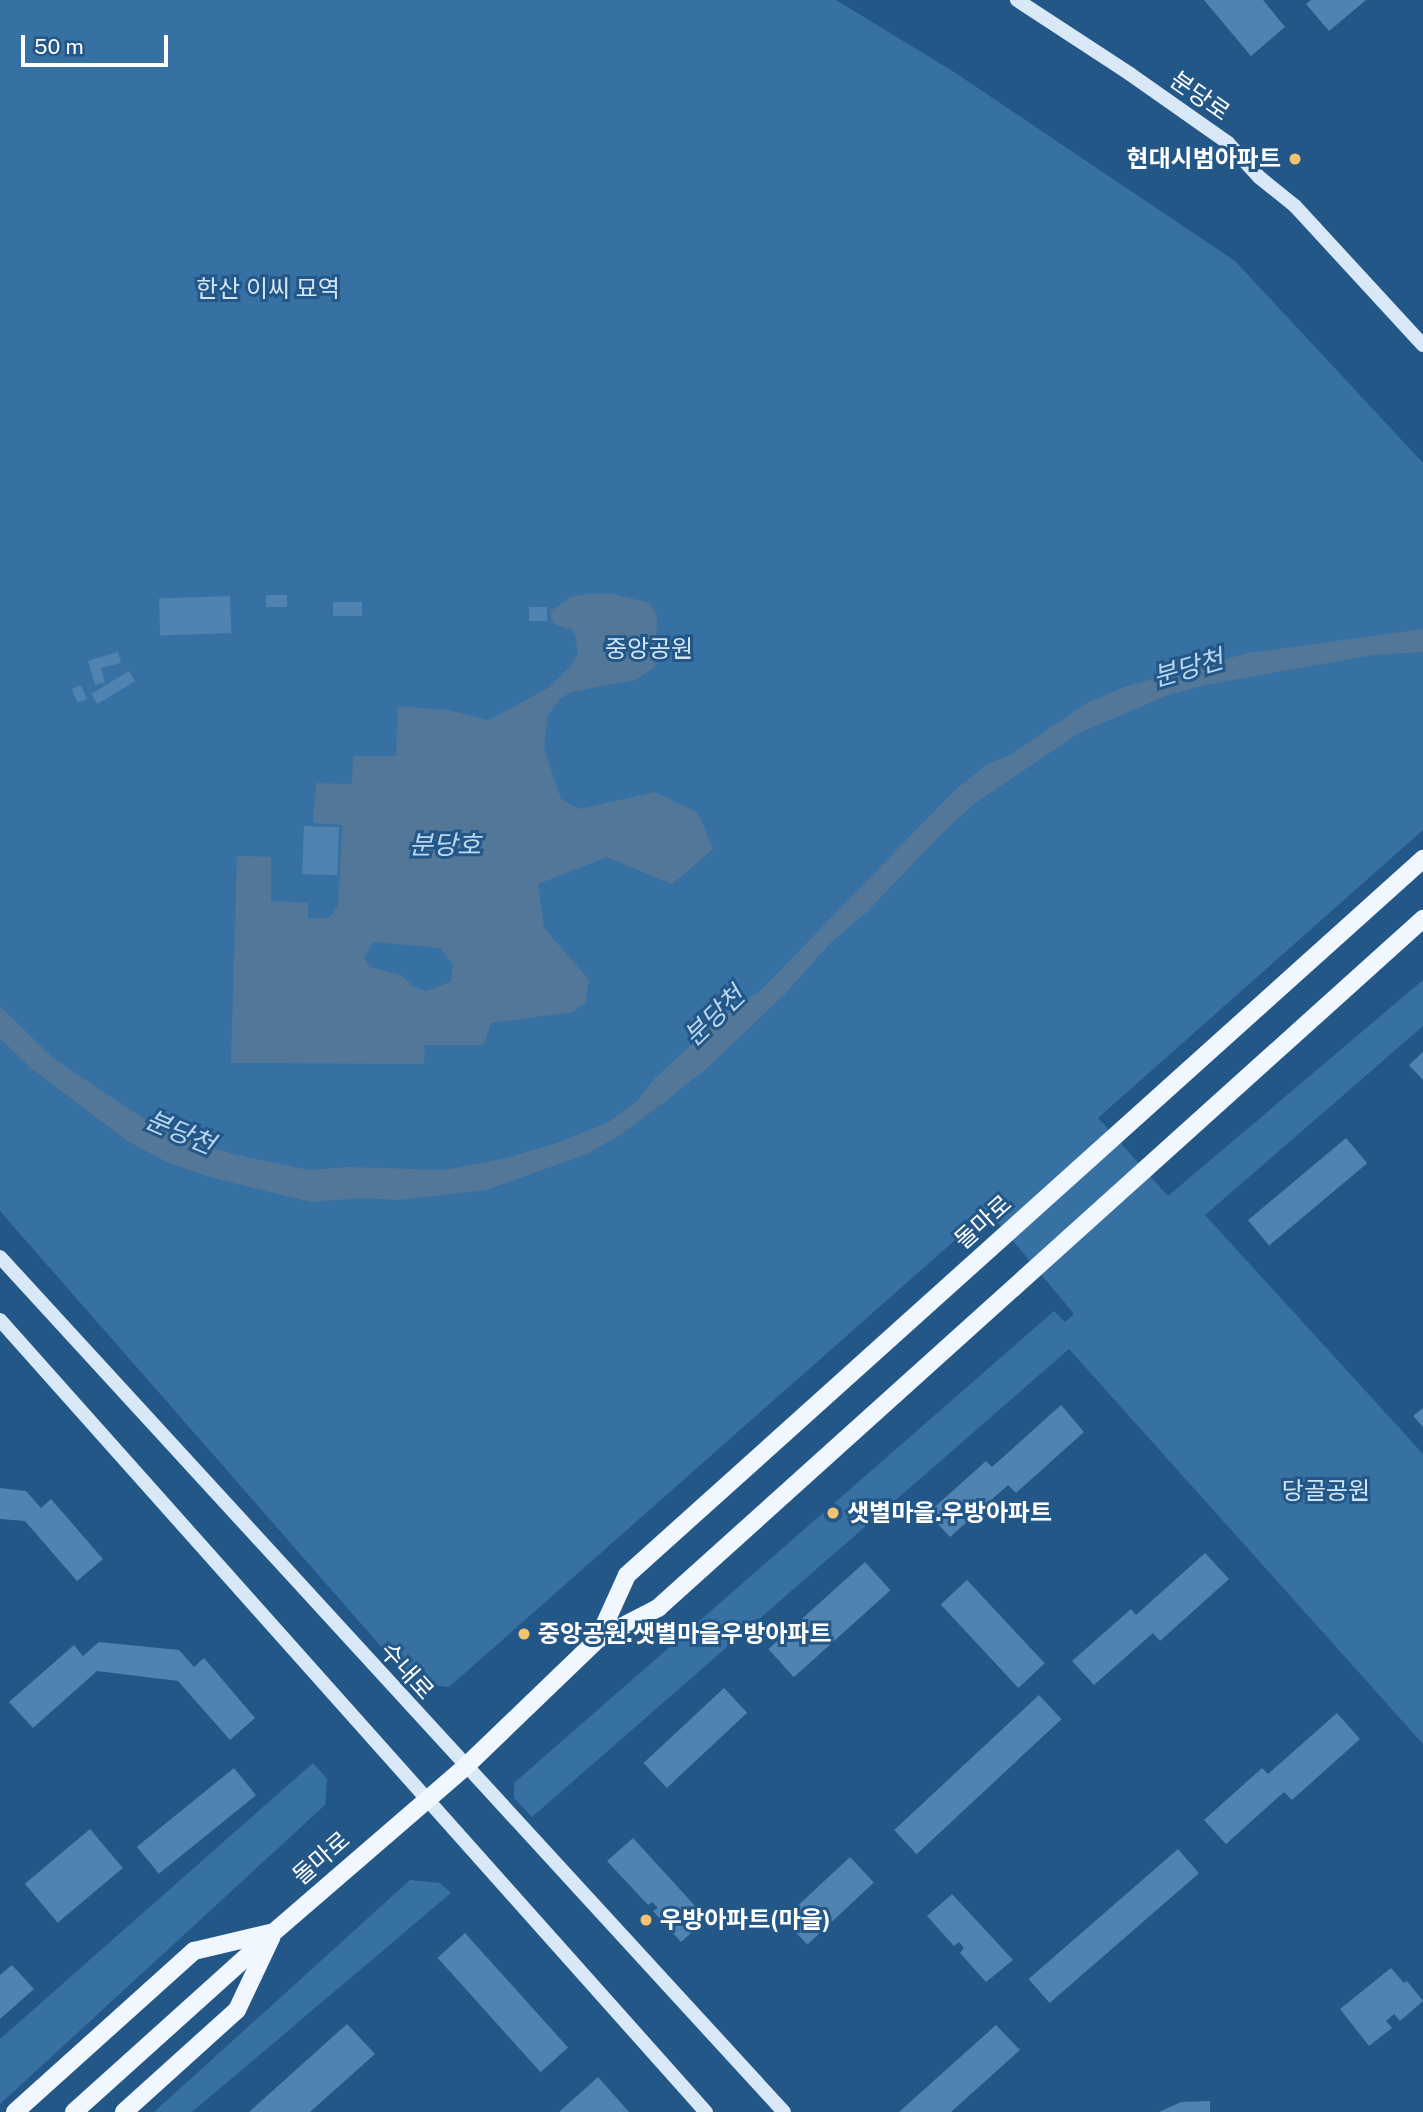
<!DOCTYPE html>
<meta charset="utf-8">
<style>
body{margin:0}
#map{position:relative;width:1423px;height:2112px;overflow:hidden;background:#235787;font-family:"Public Sans","Noto Sans KR",sans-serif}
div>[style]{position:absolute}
.green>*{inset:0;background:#3771a3}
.water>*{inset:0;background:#537798}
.building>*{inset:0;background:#5083b0;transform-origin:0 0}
.secondary>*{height:14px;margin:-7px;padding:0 7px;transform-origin:7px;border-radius:7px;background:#d8e8f7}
.primary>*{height:18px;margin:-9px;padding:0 9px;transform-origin:9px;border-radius:9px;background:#f1f7fe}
.dots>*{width:19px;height:19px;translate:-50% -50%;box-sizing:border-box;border:4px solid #235787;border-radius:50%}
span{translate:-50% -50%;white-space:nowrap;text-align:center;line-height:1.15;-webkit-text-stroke:6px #235787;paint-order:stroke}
.street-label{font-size:24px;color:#fff}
.poi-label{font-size:24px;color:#fff;font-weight:700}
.right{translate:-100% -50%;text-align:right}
.left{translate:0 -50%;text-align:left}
.park-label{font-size:24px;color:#d2e6f7}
.water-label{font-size:26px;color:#b9d7f0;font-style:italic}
.scale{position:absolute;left:21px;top:35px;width:147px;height:32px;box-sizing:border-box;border:4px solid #fff;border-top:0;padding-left:9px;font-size:21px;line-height:24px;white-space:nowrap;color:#fff;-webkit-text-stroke:5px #235787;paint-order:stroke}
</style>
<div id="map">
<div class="green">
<div style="clip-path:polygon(0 0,836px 0,954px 72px,1235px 261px,1423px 463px,1423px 830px,1098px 1118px,1168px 1196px,1423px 980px,1423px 1026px,1205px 1215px,1423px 1454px,1423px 1744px,1069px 1349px,532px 1817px,514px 1798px,514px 1783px,1054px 1311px,1065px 1322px,1074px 1314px,988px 1211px,449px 1687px,413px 1683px,0 1211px)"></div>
<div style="clip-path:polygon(313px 1763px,327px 1779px,325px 1805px,0 2104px,0 2039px)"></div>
<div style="clip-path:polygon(410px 1880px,440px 1883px,451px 1893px,192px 2112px,154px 2112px)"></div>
</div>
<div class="water">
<div style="clip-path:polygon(evenodd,587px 594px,613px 594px,650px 603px,657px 617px,655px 667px,635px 680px,571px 692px,560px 699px,548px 715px,544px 748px,561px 799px,579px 809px,655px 792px,698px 813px,713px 849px,672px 884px,607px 857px,538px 884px,544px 928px,589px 980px,585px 1003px,573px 1012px,491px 1023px,484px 1044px,479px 1045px,425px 1045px,424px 1064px,231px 1063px,237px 856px,271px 857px,271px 901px,308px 903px,308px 918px,329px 918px,338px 906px,342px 825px,313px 823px,316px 783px,352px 784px,353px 756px,396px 756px,398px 706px,447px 710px,489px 720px,548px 688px,570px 667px,578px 654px,575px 635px,571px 629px,556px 625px,551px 620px,551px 611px,570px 597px,587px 594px,374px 942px,440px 948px,453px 964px,451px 982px,426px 991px,414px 987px,401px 975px,370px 967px,364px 958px,374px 942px)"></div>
<div style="clip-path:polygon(1423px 629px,1423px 652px,1373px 655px,1210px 684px,1171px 694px,1079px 733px,974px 804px,941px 834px,867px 912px,830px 943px,786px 993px,707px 1068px,667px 1100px,620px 1135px,587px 1154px,486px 1190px,398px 1200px,359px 1198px,311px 1202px,210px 1177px,169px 1163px,129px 1142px,31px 1068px,0 1038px,0 1006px,53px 1058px,147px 1121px,206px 1146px,237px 1155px,308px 1170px,349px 1167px,445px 1170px,507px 1158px,560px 1142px,610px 1121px,636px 1102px,654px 1079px,728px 1011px,761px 990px,954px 791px,986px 765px,1010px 755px,1087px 703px,1124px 687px,1248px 653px)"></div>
</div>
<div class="building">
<div style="clip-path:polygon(1204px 0,1263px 0,1285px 27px,1251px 56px)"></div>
<div style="clip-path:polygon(1311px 0,1366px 0,1329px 31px,1306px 4px)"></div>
<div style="left:266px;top:595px;width:21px;height:12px"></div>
<div style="left:230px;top:596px;width:37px;height:71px;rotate:88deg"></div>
<div style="left:333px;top:602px;width:29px;height:14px"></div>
<div style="left:529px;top:607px;width:18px;height:14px"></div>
<div style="clip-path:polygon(118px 652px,121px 663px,101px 668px,105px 682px,95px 685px,88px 661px)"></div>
<div style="left:129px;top:671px;width:12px;height:44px;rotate:59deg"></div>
<div style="left:81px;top:685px;width:15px;height:10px;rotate:67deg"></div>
<div style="left:304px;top:826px;width:35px;height:48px;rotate:2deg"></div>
<div style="clip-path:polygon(1423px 1052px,1423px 1080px,1409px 1065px)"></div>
<div style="left:1346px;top:1138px;width:33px;height:128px;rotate:50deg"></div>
<div style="clip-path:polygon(1061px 1405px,1084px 1432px,1016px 1493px,1008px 1485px,950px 1537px,928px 1513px,986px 1461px,992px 1467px)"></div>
<div style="clip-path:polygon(1423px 1408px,1423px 1427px,1413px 1416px)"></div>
<div style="clip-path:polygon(0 1488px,26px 1491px,41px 1508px,51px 1499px,103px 1559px,77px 1581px,25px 1521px,0 1519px)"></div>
<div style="clip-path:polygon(1205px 1553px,1229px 1579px,1160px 1641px,1153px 1633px,1094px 1685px,1072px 1661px,1131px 1609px,1136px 1615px)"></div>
<div style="left:865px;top:1562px;width:38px;height:130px;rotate:48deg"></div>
<div style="left:967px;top:1580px;width:114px;height:36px;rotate:47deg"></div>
<div style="clip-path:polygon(99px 1642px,179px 1650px,194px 1667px,204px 1658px,255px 1718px,230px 1740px,178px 1681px,97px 1671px,33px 1728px,9px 1702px,74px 1645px,83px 1656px)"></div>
<div style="left:724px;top:1688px;width:34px;height:110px;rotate:47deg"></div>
<div style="left:1039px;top:1695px;width:33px;height:198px;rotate:47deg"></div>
<div style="clip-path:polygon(1337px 1713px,1360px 1739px,1292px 1800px,1284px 1792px,1226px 1844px,1204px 1820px,1262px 1768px,1268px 1774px)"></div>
<div style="left:234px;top:1768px;width:35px;height:125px;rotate:51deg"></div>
<div style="left:90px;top:1829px;width:51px;height:85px;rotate:50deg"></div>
<div style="clip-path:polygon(633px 1838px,707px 1919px,681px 1942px,653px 1911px,658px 1908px,652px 1902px,648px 1905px,607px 1861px)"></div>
<div style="left:1178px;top:1849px;width:32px;height:198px;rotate:49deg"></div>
<div style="left:850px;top:1857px;width:35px;height:91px;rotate:47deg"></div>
<div style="clip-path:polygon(952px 1894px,1013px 1960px,986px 1982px,960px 1953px,964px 1948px,959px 1942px,954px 1946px,927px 1916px)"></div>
<div style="left:465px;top:1933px;width:154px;height:37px;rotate:48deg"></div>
<div style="clip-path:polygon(12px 1965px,34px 1989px,0 2019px,0 1975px)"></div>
<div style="clip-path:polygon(1391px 1968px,1404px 1983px,1407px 1981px,1423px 2001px,1400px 2021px,1394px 2014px,1386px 2021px,1392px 2028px,1369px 2046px,1340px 2009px)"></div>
<div style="clip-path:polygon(347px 2024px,375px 2054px,310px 2112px,249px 2112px)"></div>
<div style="clip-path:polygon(996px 2025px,1020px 2050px,951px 2112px,899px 2112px)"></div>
<div style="clip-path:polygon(598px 2077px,629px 2112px,559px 2112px)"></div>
<div style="clip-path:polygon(1210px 2101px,1210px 2112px,1159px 2112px,1181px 2102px)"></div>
</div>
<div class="secondary">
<div style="left:1017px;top:0;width:135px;rotate:33.2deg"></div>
<div style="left:1130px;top:74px;width:120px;rotate:35.1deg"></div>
<div style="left:1228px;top:143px;width:46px;rotate:47.6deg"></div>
<div style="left:1259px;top:177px;width:46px;rotate:38.9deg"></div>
<div style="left:1295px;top:206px;width:189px;rotate:47.4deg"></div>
<div style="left:0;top:1257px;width:1160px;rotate:47.48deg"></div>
<div style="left:0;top:1320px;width:1061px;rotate:48.29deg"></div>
</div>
<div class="primary">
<div style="left:598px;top:1639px;width:70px;rotate:-65.6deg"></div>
<div style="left:627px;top:1575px;width:1071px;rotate:-41.97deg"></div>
<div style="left:15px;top:2112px;width:241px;rotate:-42deg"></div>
<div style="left:194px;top:1951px;width:78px;rotate:-13.3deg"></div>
<div style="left:74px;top:2112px;width:269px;rotate:-42deg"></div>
<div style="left:274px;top:1932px;width:252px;rotate:-40.8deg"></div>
<div style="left:465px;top:1767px;width:185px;rotate:-43.9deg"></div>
<div style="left:598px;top:1639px;width:68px;rotate:-27.3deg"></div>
<div style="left:658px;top:1608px;width:1030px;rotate:-42.01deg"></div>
<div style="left:124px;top:2112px;width:152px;rotate:-42.1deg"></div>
<div style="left:237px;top:2010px;width:80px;rotate:-64.7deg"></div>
</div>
<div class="dots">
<div style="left:1295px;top:159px;background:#f4c270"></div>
<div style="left:833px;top:1513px;background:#f4c270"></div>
<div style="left:524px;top:1634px;background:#f4c270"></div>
<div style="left:646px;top:1920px;background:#f4c270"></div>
</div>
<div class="street-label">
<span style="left:1200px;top:96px;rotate:35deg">분당로</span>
<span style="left:983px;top:1222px;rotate:-42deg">돌마로</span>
<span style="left:407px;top:1671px;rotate:48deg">수내로</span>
<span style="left:321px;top:1858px;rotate:-41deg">돌마로</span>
</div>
<div class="poi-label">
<span class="right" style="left:1281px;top:159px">현대시범아파트</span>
<span class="left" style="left:847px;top:1513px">샛별마을.우방아파트</span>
<span class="left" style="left:538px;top:1634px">중앙공원.샛별마을우방아파트</span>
<span class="left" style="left:660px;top:1920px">우방아파트(마을)</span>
</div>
<div class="park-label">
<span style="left:268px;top:289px">한산 이씨 묘역</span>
<span style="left:649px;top:649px">중앙공원</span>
<span style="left:1326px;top:1491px">당골공원</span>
</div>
<div class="water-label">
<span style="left:1188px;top:668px;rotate:-16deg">분당천</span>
<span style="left:445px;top:845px">분당호</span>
<span style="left:714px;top:1016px;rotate:-44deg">분당천</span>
<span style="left:180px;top:1132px;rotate:23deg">분당천</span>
</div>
<div class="scale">50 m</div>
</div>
